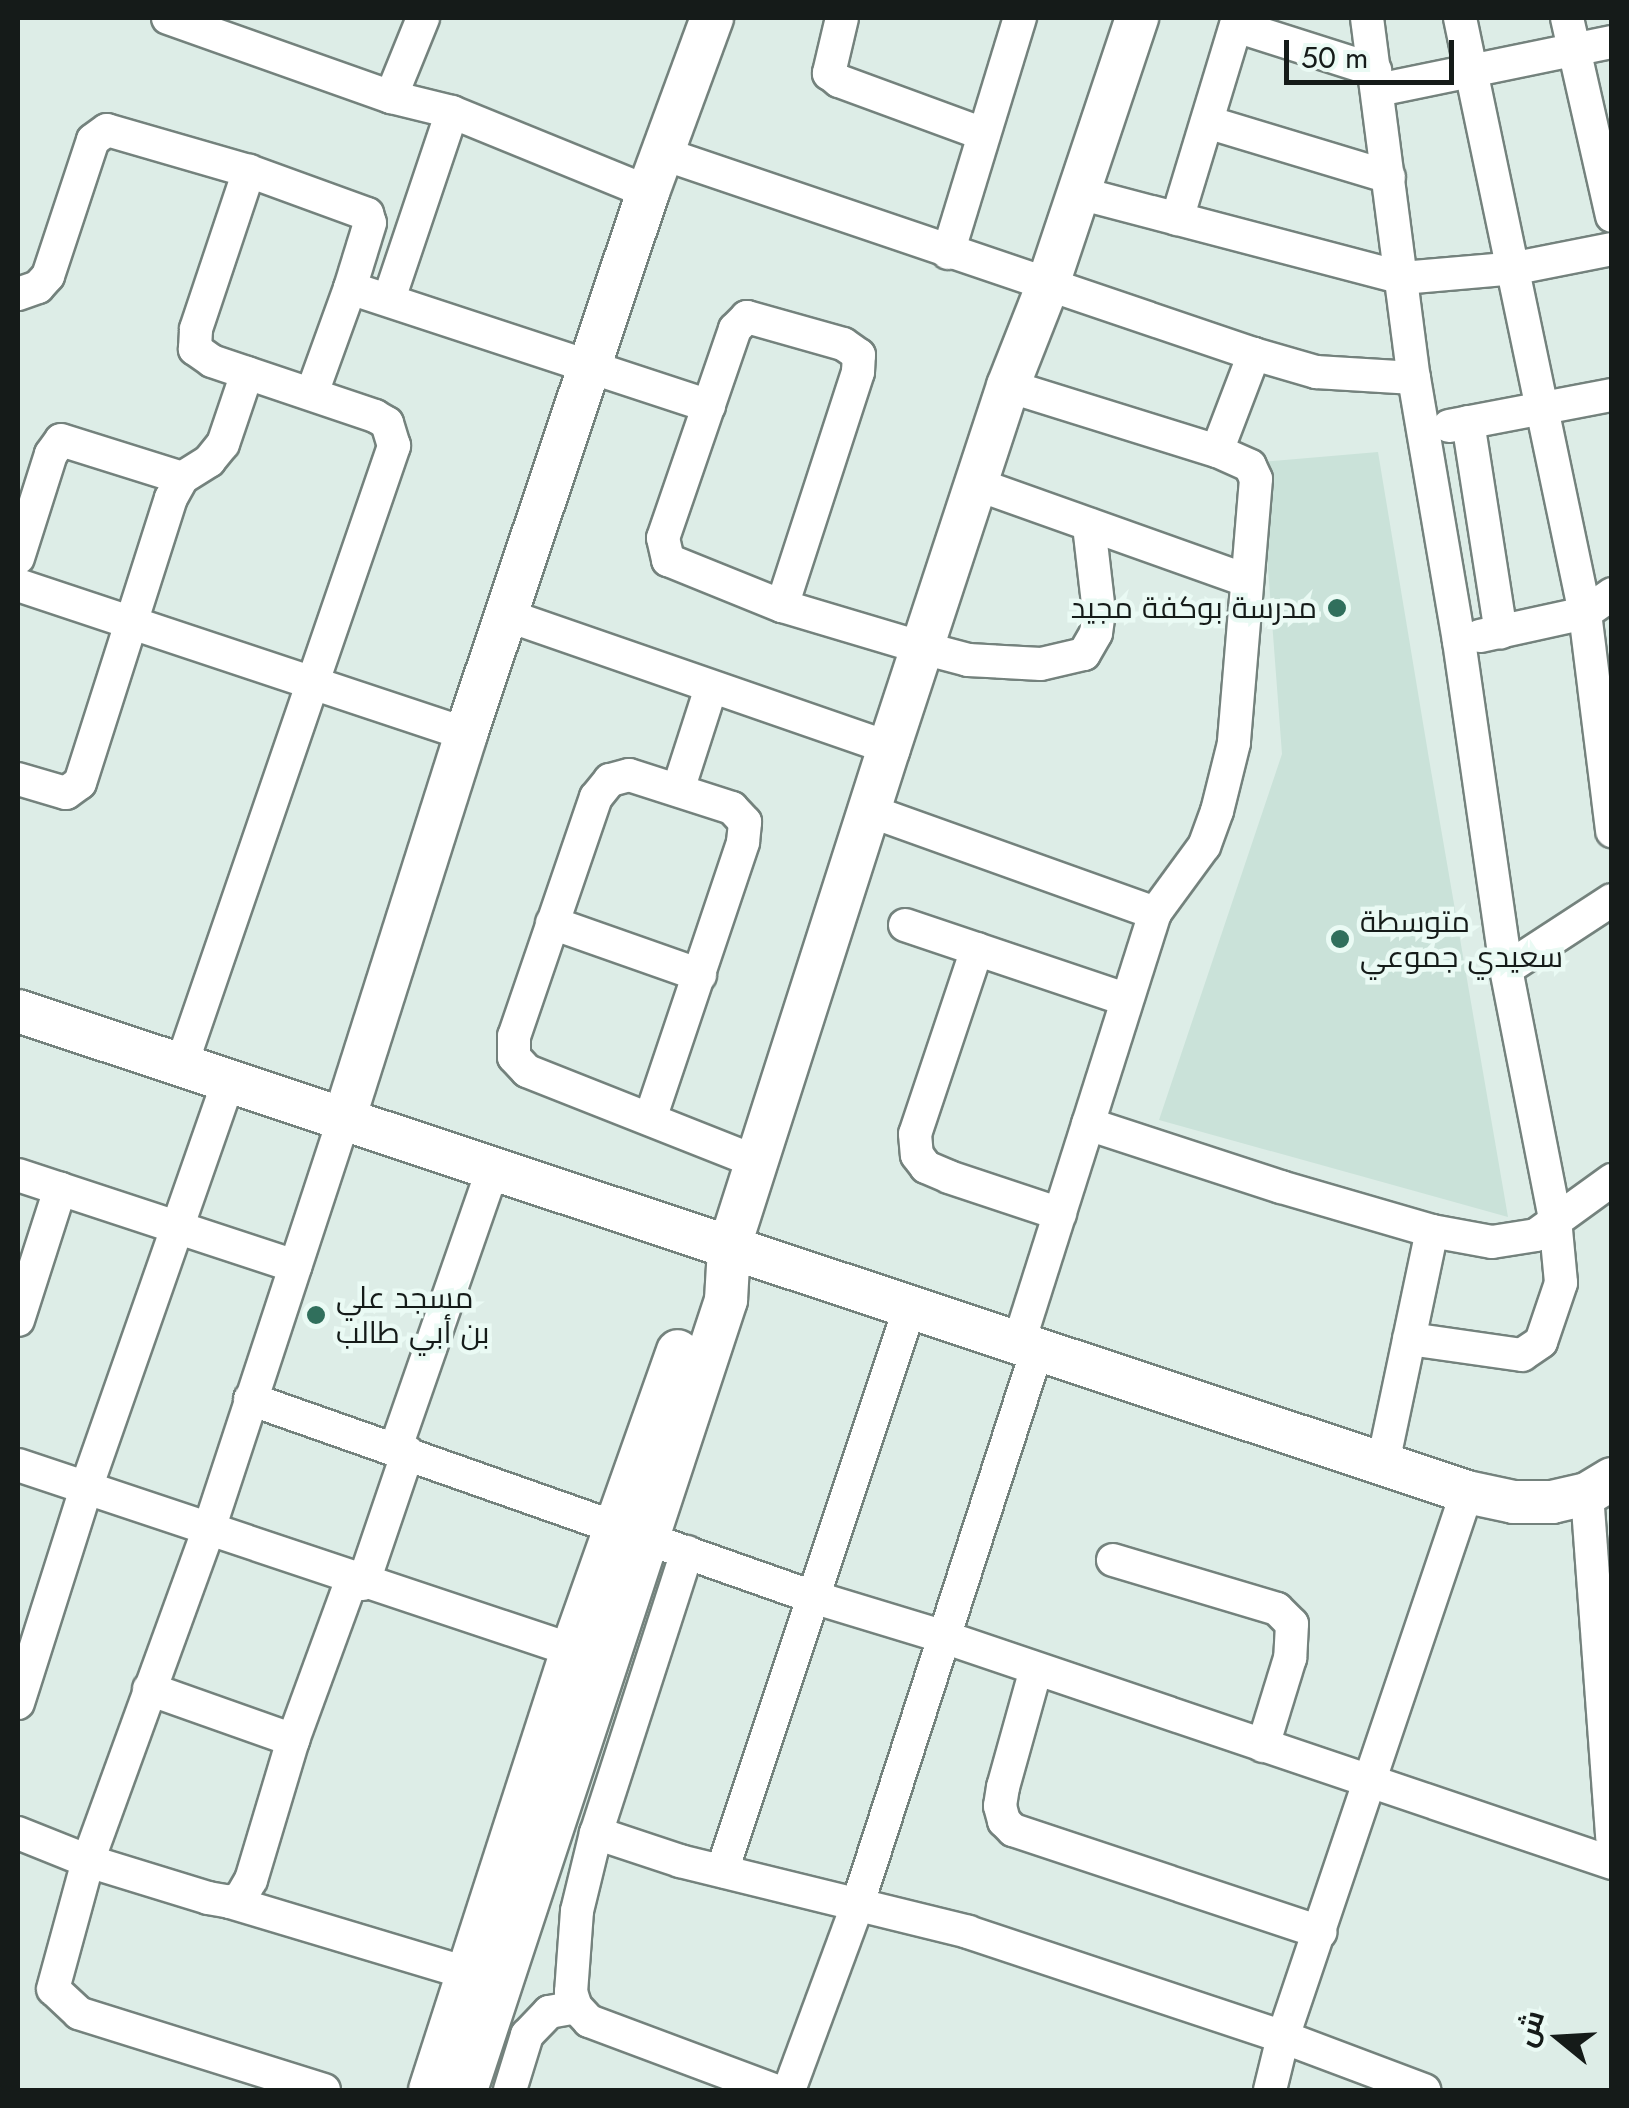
<!DOCTYPE html>
<meta charset="utf-8">
<style>
body{margin:0}
#map{position:relative;width:1629px;height:2108px;overflow:hidden;background:#ddede7;font-family:Jost,Cairo,sans-serif}
div>[style]{position:absolute}
.built>*{inset:0;background:#cae2d9}
.roads{filter:drop-shadow(2px 0 #74827d) drop-shadow(-2px 0 #74827d) drop-shadow(0 2px #74827d) drop-shadow(0 -2px #74827d)}
.minor>*{height:32px;margin:-16px;padding:0 16px;transform-origin:16px;border-radius:16px;background:#fff}
.major>*{height:42px;margin:-21px;padding:0 21px;transform-origin:21px;border-radius:21px;background:#fff}
.dots>*{width:28px;height:28px;translate:-50% -50%;box-sizing:border-box;border:5px solid #eafaf4;border-radius:50%}
span{translate:-50% -50%;white-space:nowrap;text-align:center;line-height:1.15;-webkit-text-stroke:9px #eafaf4;paint-order:stroke}
.poi-label{font-size:30px;color:#151b19}
.right{translate:-100% -50%;text-align:right}
.left{translate:0 -50%;text-align:left}
.frame{position:absolute;inset:0;border:20px solid #151b19;pointer-events:none}
.north{position:absolute;left:1509px;top:1988px;width:100px;height:100px;-webkit-text-stroke:8px #eafaf4;paint-order:stroke;rotate:288deg;font-size:28px;font-weight:700;line-height:40px;text-align:center;color:#151b19}
.north::after{content:'';display:block;margin:auto;width:35px;height:45px;background:#151b19;clip-path:polygon(50% 0,100% 100%,50% 72%,0 100%)}
.scale{position:absolute;left:1284px;top:40px;width:170px;height:45px;box-sizing:border-box;border:5px solid #151b19;border-top:0;padding-left:12px;font-size:30px;line-height:35px;white-space:nowrap;color:#151b19;-webkit-text-stroke:8px #eafaf4;paint-order:stroke}
</style>
<div id="map">
<div class="built">
<div style="clip-path:polygon(1378px 452px,1429px 759px,1508px 1217px,1159px 1120px,1282px 754px,1260px 462px)"></div>
</div>
<div class="roads">
<div class="minor">
<div style="left:168px;top:18px;width:237px;rotate:19.5deg"></div>
<div style="left:391px;top:97px;width:63px;rotate:13.8deg"></div>
<div style="left:452px;top:112px;width:212px;rotate:22.2deg"></div>
<div style="left:842px;top:18px;width:57px;rotate:103.3deg"></div>
<div style="left:829px;top:73px;width:13px;rotate:39deg"></div>
<div style="left:839px;top:81px;width:153px;rotate:20.2deg"></div>
<div style="left:1367px;top:18px;width:363px;rotate:82.6deg"></div>
<div style="left:1414px;top:378px;width:267px;rotate:80.3deg"></div>
<div style="left:1459px;top:641px;width:331px;rotate:81.8deg"></div>
<div style="left:1506px;top:969px;width:255px;rotate:78.9deg"></div>
<div style="left:1555px;top:1219px;width:64px;rotate:84.6deg"></div>
<div style="left:1561px;top:1283px;width:62px;rotate:108.7deg"></div>
<div style="left:1541px;top:1342px;width:23px;rotate:146deg"></div>
<div style="left:1522px;top:1355px;width:114px;rotate:-171.9deg"></div>
<div style="left:1460px;top:18px;width:608px;rotate:78.14deg"></div>
<div style="left:1585px;top:613px;width:220px;rotate:82.9deg"></div>
<div style="left:1567px;top:18px;width:203px;rotate:77.2deg"></div>
<div style="left:1236px;top:26px;width:146px;rotate:17.6deg"></div>
<div style="left:1378px;top:90px;width:239px;rotate:-11.6deg"></div>
<div style="left:391px;top:97px;width:85px;rotate:-67.9deg"></div>
<div style="left:1207px;top:122px;width:190px;rotate:16.8deg"></div>
<div style="left:664px;top:154px;width:623px;rotate:18.73deg"></div>
<div style="left:1079px;top:193px;width:334px;rotate:14.7deg"></div>
<div style="left:1402px;top:278px;width:114px;rotate:-5deg"></div>
<div style="left:1516px;top:268px;width:98px;rotate:-11.2deg"></div>
<div style="left:1177px;top:219px;width:210px;rotate:-73.1deg"></div>
<div style="left:948px;top:253px;width:246px;rotate:-73deg"></div>
<div style="left:18px;top:294px;width:21px;rotate:-19deg"></div>
<div style="left:38px;top:287px;width:15px;rotate:-48deg"></div>
<div style="left:48px;top:276px;width:143px;rotate:-71.7deg"></div>
<div style="left:93px;top:140px;width:17px;rotate:-36deg"></div>
<div style="left:107px;top:130px;width:148px;rotate:16.1deg"></div>
<div style="left:249px;top:171px;width:126px;rotate:20deg"></div>
<div style="left:367px;top:214px;width:9px;rotate:72deg"></div>
<div style="left:370px;top:223px;width:68px;rotate:107.1deg"></div>
<div style="left:389px;top:299px;width:197px;rotate:-71.4deg"></div>
<div style="left:1008px;top:386px;width:219px;rotate:17.3deg"></div>
<div style="left:1217px;top:451px;width:36px;rotate:24deg"></div>
<div style="left:1250px;top:466px;width:14px;rotate:65deg"></div>
<div style="left:1256px;top:479px;width:265px;rotate:94.8deg"></div>
<div style="left:1234px;top:743px;width:70px;rotate:104deg"></div>
<div style="left:1217px;top:811px;width:37px;rotate:110deg"></div>
<div style="left:1204px;top:846px;width:83px;rotate:126.2deg"></div>
<div style="left:1155px;top:913px;width:452px;rotate:107.6deg"></div>
<div style="left:312px;top:393px;width:112px;rotate:-70.1deg"></div>
<div style="left:350px;top:288px;width:378px;rotate:18.2deg"></div>
<div style="left:1468px;top:422px;width:213px;rotate:81.1deg"></div>
<div style="left:1449px;top:426px;width:166px;rotate:-10.8deg"></div>
<div style="left:1217px;top:451px;width:104px;rotate:-69.1deg"></div>
<div style="left:1254px;top:354px;width:65px;rotate:16.2deg"></div>
<div style="left:1316px;top:372px;width:98px;rotate:3.5deg"></div>
<div style="left:976px;top:484px;width:287px;rotate:19.6deg"></div>
<div style="left:18px;top:558px;width:109px;rotate:-72.4deg"></div>
<div style="left:51px;top:454px;width:17px;rotate:-54deg"></div>
<div style="left:61px;top:440px;width:127px;rotate:17.4deg"></div>
<div style="left:18px;top:585px;width:472px;rotate:18.4deg"></div>
<div style="left:782px;top:606px;width:246px;rotate:-72deg"></div>
<div style="left:858px;top:372px;width:17px;rotate:-87deg"></div>
<div style="left:859px;top:355px;width:19px;rotate:-145deg"></div>
<div style="left:843px;top:344px;width:100px;rotate:-164.3deg"></div>
<div style="left:747px;top:317px;width:17px;rotate:135deg"></div>
<div style="left:735px;top:329px;width:221px;rotate:109deg"></div>
<div style="left:663px;top:538px;width:23px;rotate:77deg"></div>
<div style="left:668px;top:560px;width:123px;rotate:22deg"></div>
<div style="left:782px;top:606px;width:147px;rotate:16.6deg"></div>
<div style="left:923px;top:648px;width:47px;rotate:14.9deg"></div>
<div style="left:968px;top:660px;width:73px;rotate:3.1deg"></div>
<div style="left:1041px;top:664px;width:44px;rotate:-13.1deg"></div>
<div style="left:1084px;top:654px;width:24px;rotate:-60deg"></div>
<div style="left:1096px;top:633px;width:21px;rotate:-82deg"></div>
<div style="left:1099px;top:612px;width:88px;rotate:-96.6deg"></div>
<div style="left:506px;top:615px;width:405px;rotate:19.1deg"></div>
<div style="left:1480px;top:636px;width:107px;rotate:-12.4deg"></div>
<div style="left:1585px;top:613px;width:33px;rotate:-35deg"></div>
<div style="left:18px;top:779px;width:50px;rotate:16.3deg"></div>
<div style="left:66px;top:793px;width:17px;rotate:-36deg"></div>
<div style="left:80px;top:783px;width:299px;rotate:-72.3deg"></div>
<div style="left:171px;top:498px;width:23px;rotate:-61deg"></div>
<div style="left:182px;top:478px;width:32px;rotate:-32deg"></div>
<div style="left:209px;top:461px;width:22px;rotate:-51deg"></div>
<div style="left:223px;top:444px;width:75px;rotate:-71.3deg"></div>
<div style="left:678px;top:790px;width:107px;rotate:-72.1deg"></div>
<div style="left:870px;top:811px;width:303px;rotate:19.7deg"></div>
<div style="left:552px;top:923px;width:157px;rotate:19.4deg"></div>
<div style="left:905px;top:925px;width:232px;rotate:18.6deg"></div>
<div style="left:977px;top:949px;width:195px;rotate:108.5deg"></div>
<div style="left:915px;top:1134px;width:21px;rotate:85deg"></div>
<div style="left:917px;top:1155px;width:15px;rotate:53deg"></div>
<div style="left:926px;top:1167px;width:25px;rotate:23deg"></div>
<div style="left:949px;top:1177px;width:117px;rotate:18.4deg"></div>
<div style="left:1506px;top:969px;width:126px;rotate:-33.1deg"></div>
<div style="left:181px;top:1066px;width:656px;rotate:-71.04deg"></div>
<div style="left:394px;top:446px;width:24px;rotate:-107deg"></div>
<div style="left:387px;top:423px;width:14px;rotate:-150deg"></div>
<div style="left:375px;top:416px;width:172px;rotate:-161.4deg"></div>
<div style="left:212px;top:361px;width:21px;rotate:-145deg"></div>
<div style="left:195px;top:349px;width:20px;rotate:-87deg"></div>
<div style="left:196px;top:329px;width:167px;rotate:-71.5deg"></div>
<div style="left:651px;top:1116px;width:289px;rotate:-71.4deg"></div>
<div style="left:743px;top:842px;width:20px;rotate:-84deg"></div>
<div style="left:745px;top:822px;width:19px;rotate:-133deg"></div>
<div style="left:732px;top:808px;width:108px;rotate:-162.2deg"></div>
<div style="left:629px;top:775px;width:20px;rotate:165deg"></div>
<div style="left:610px;top:780px;width:22px;rotate:129deg"></div>
<div style="left:596px;top:797px;width:253px;rotate:108.9deg"></div>
<div style="left:514px;top:1036px;width:21px;rotate:90deg"></div>
<div style="left:514px;top:1057px;width:19px;rotate:47deg"></div>
<div style="left:527px;top:1071px;width:247px;rotate:21.6deg"></div>
<div style="left:1088px;top:1124px;width:203px;rotate:18.1deg"></div>
<div style="left:1281px;top:1187px;width:157px;rotate:16.2deg"></div>
<div style="left:1432px;top:1231px;width:61px;rotate:10.4deg"></div>
<div style="left:1492px;top:1242px;width:45px;rotate:-9deg"></div>
<div style="left:1536px;top:1235px;width:94px;rotate:-35.9deg"></div>
<div style="left:18px;top:1175px;width:292px;rotate:18.2deg"></div>
<div style="left:18px;top:1320px;width:138px;rotate:-72.2deg"></div>
<div style="left:250px;top:1399px;width:597px;rotate:19.38deg"></div>
<div style="left:813px;top:1597px;width:134px;rotate:16.9deg"></div>
<div style="left:941px;top:1636px;width:708px;rotate:18.69deg"></div>
<div style="left:396px;top:1447px;width:294px;rotate:-70.8deg"></div>
<div style="left:1383px;top:1463px;width:237px;rotate:-78.1deg"></div>
<div style="left:18px;top:1465px;width:584px;rotate:18.47deg"></div>
<div style="left:1587px;top:1494px;width:344px;rotate:85.8deg"></div>
<div style="left:687px;top:1552px;width:295px;rotate:107.9deg"></div>
<div style="left:596px;top:1833px;width:80px;rotate:103.7deg"></div>
<div style="left:577px;top:1911px;width:81px;rotate:94.2deg"></div>
<div style="left:571px;top:1992px;width:16px;rotate:72deg"></div>
<div style="left:576px;top:2007px;width:19px;rotate:47deg"></div>
<div style="left:589px;top:2021px;width:197px;rotate:20.5deg"></div>
<div style="left:1113px;top:1560px;width:171px;rotate:16.6deg"></div>
<div style="left:1277px;top:1609px;width:21px;rotate:45deg"></div>
<div style="left:1292px;top:1624px;width:34px;rotate:93deg"></div>
<div style="left:1290px;top:1658px;width:92px;rotate:107.1deg"></div>
<div style="left:363px;top:1584px;width:139px;rotate:-71.2deg"></div>
<div style="left:1036px;top:1669px;width:123px;rotate:105.6deg"></div>
<div style="left:1003px;top:1787px;width:19px;rotate:99deg"></div>
<div style="left:1000px;top:1806px;width:16px;rotate:75deg"></div>
<div style="left:1004px;top:1821px;width:13px;rotate:45deg"></div>
<div style="left:1013px;top:1830px;width:324px;rotate:18.4deg"></div>
<div style="left:149px;top:1689px;width:153px;rotate:19.5deg"></div>
<div style="left:18px;top:1703px;width:225px;rotate:-72.4deg"></div>
<div style="left:86px;top:1488px;width:429px;rotate:-70.7deg"></div>
<div style="left:18px;top:1833px;width:75px;rotate:21.8deg"></div>
<div style="left:88px;top:1861px;width:126px;rotate:17.1deg"></div>
<div style="left:208px;top:1898px;width:22px;rotate:10deg"></div>
<div style="left:230px;top:1902px;width:12px;rotate:-24deg"></div>
<div style="left:241px;top:1897px;width:20px;rotate:-60deg"></div>
<div style="left:251px;top:1880px;width:146px;rotate:-73.3deg"></div>
<div style="left:293px;top:1740px;width:171px;rotate:-69.9deg"></div>
<div style="left:596px;top:1833px;width:89px;rotate:18.4deg"></div>
<div style="left:680px;top:1861px;width:297px;rotate:13.8deg"></div>
<div style="left:968px;top:1932px;width:332px;rotate:18.4deg"></div>
<div style="left:1283px;top:2037px;width:151px;rotate:20.6deg"></div>
<div style="left:722px;top:1871px;width:595px;rotate:-71.57deg"></div>
<div style="left:230px;top:1902px;width:246px;rotate:16.7deg"></div>
<div style="left:324px;top:2090px;width:257px;rotate:-162.6deg"></div>
<div style="left:79px;top:2013px;width:35px;rotate:-137deg"></div>
<div style="left:53px;top:1989px;width:133px;rotate:-74.7deg"></div>
<div style="left:88px;top:1861px;width:350px;rotate:-70deg"></div>
<div style="left:208px;top:1532px;width:438px;rotate:-71.8deg"></div>
<div style="left:510px;top:2090px;width:58px;rotate:-72.8deg"></div>
<div style="left:527px;top:2035px;width:32px;rotate:-46deg"></div>
<div style="left:549px;top:2012px;width:27px;rotate:-10deg"></div>
<div style="left:789px;top:2090px;width:199px;rotate:-69.7deg"></div>
<div style="left:858px;top:1903px;width:581px;rotate:-72.06deg"></div>
<div style="left:1270px;top:2090px;width:55px;rotate:-76.2deg"></div>
<div style="left:1283px;top:2037px;width:575px;rotate:-71.34deg"></div>
</div>
<div class="major">
<div style="left:18px;top:1011px;width:1527px;rotate:18.36deg"></div>
<div style="left:1467px;top:1492px;width:48px;rotate:12deg"></div>
<div style="left:1514px;top:1502px;width:38px"></div>
<div style="left:1552px;top:1502px;width:36px;rotate:-13deg"></div>
<div style="left:1587px;top:1494px;width:29px;rotate:-31deg"></div>
<div style="left:345px;top:1116px;width:401px;rotate:-72.4deg"></div>
<div style="left:466px;top:734px;width:572px;rotate:-71.44deg"></div>
<div style="left:648px;top:192px;width:185px;rotate:-69.8deg"></div>
<div style="left:430px;top:2090px;width:462px;rotate:-72.1deg"></div>
<div style="left:572px;top:1650px;width:317px;rotate:-70.5deg"></div>
<div style="left:466px;top:2090px;width:832px;rotate:-71.78deg"></div>
<div style="left:726px;top:1300px;width:52px;rotate:-86.7deg"></div>
<div style="left:729px;top:1248px;width:525px;rotate:-72.26deg"></div>
<div style="left:889px;top:748px;width:381px;rotate:-71.8deg"></div>
<div style="left:1008px;top:386px;width:106px;rotate:-68.5deg"></div>
<div style="left:1047px;top:287px;width:284px;rotate:-71.5deg"></div>
</div>
</div>
<div class="dots">
<div style="left:1337px;top:608px;background:#306f5c"></div>
<div style="left:1340px;top:939px;background:#306f5c"></div>
<div style="left:316px;top:1315px;background:#306f5c"></div>
</div>
<div class="poi-label">
<span class="right" style="left:1317px;top:608px">مدرسة بوكفة مجيد</span>
<span class="left" style="left:1360px;top:939px">متوسطة<br>سعيدي جموعي</span>
<span class="left" style="left:336px;top:1315px">مسجد علي<br>بن أبي طالب</span>
</div>
<div class="frame"></div>
<div class="north">ش</div>
<div class="scale">50 m</div>
</div>
